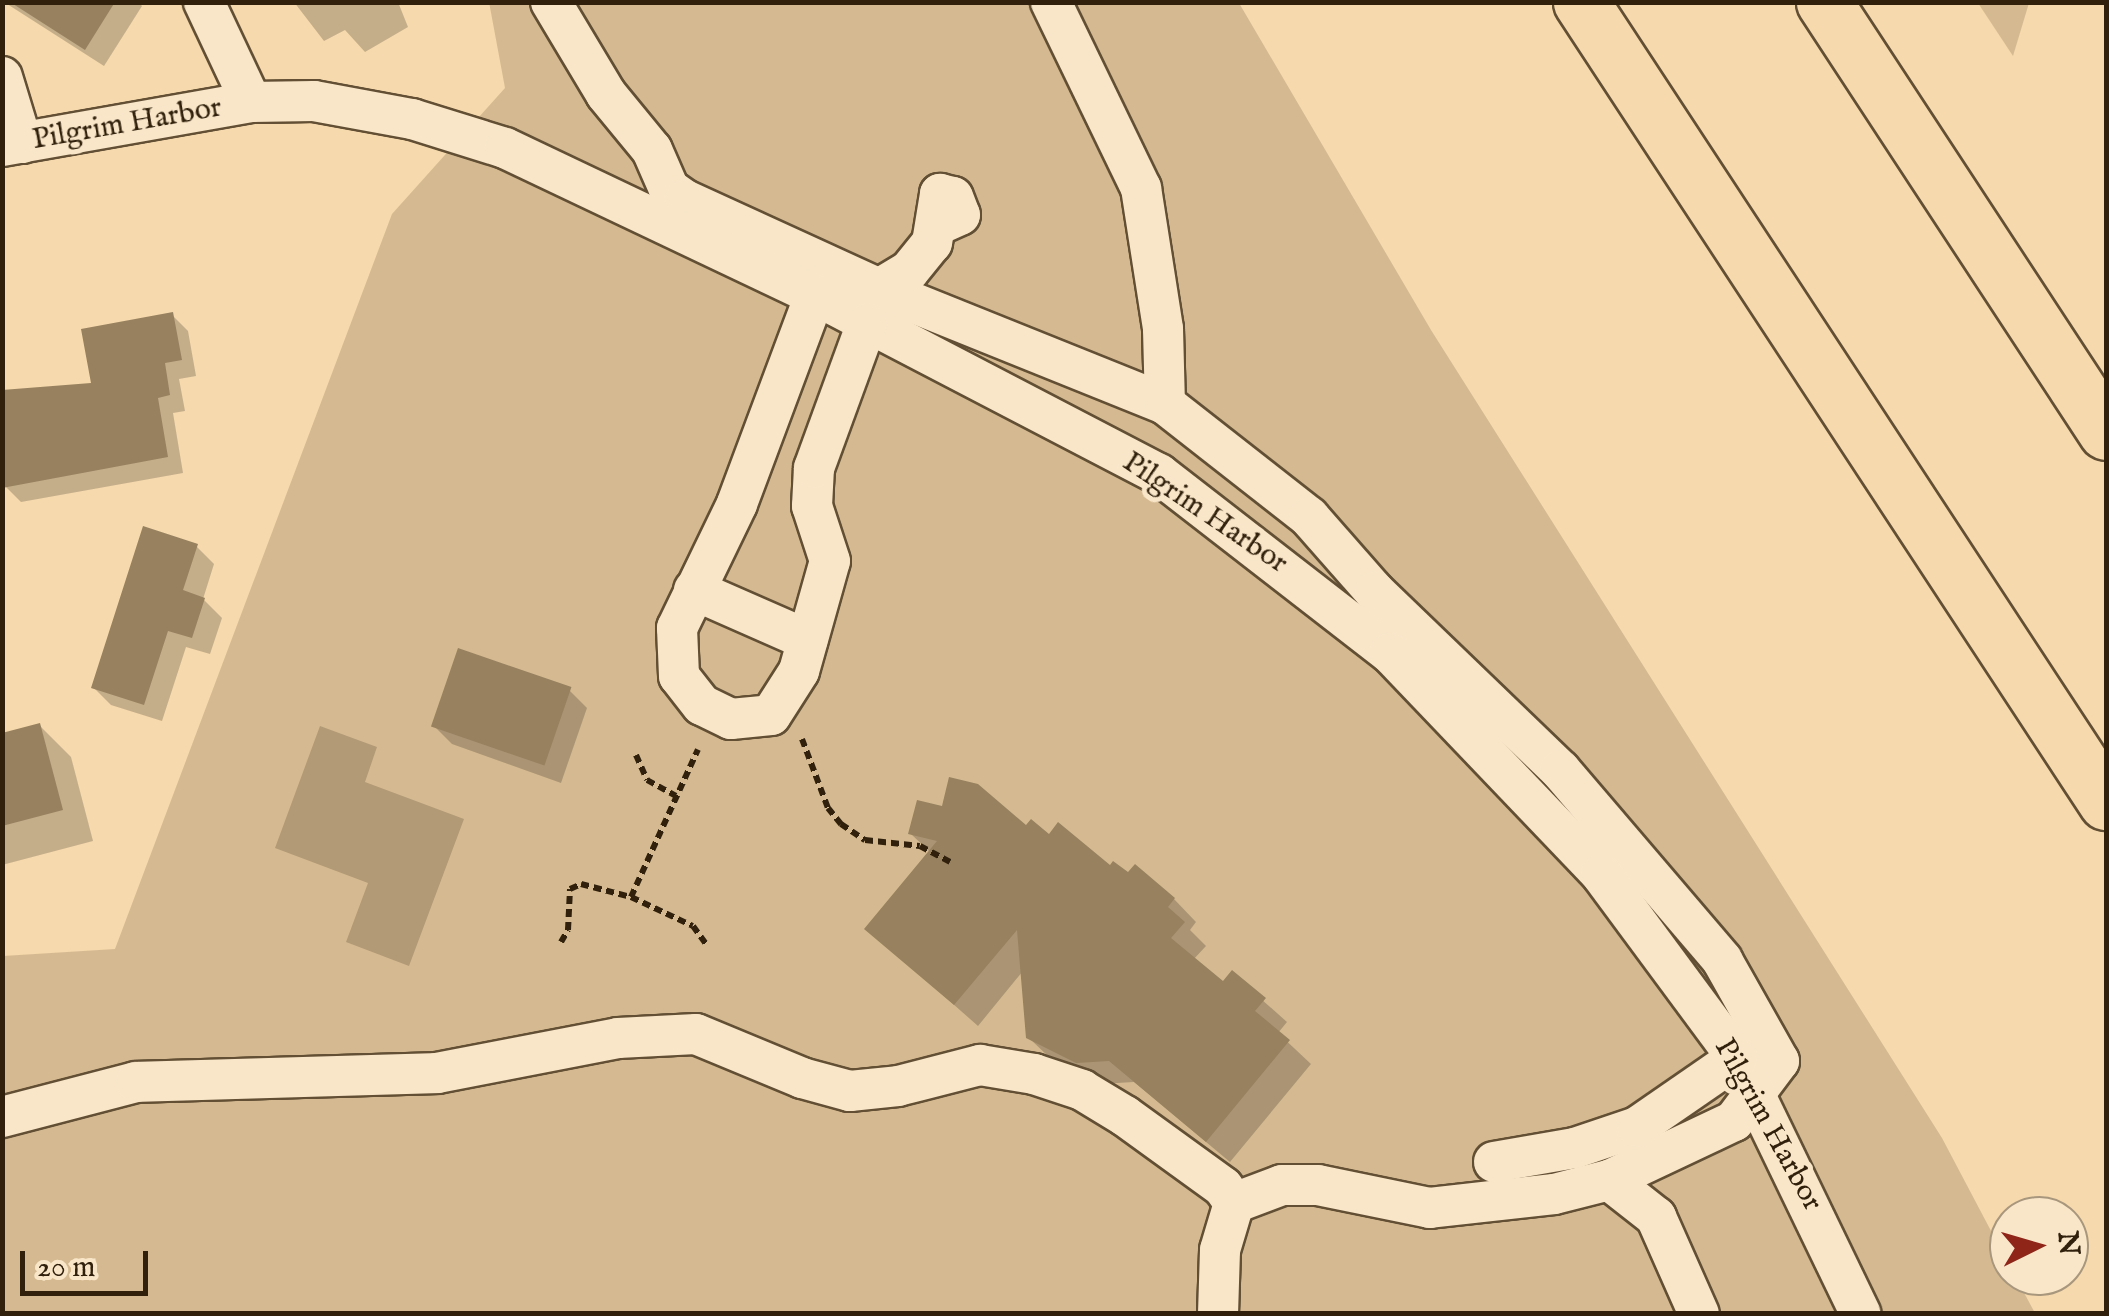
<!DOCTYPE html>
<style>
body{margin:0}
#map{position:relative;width:2109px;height:1316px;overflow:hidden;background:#f6d9ac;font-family:"IM FELL English",serif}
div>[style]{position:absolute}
.green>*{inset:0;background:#d5ba91}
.water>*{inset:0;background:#b39a76}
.shadow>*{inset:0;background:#0003}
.building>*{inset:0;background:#97815f;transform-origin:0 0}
.path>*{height:6px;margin-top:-3px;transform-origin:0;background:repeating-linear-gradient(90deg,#31210c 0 8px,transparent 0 13px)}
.roads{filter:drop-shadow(2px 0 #624f34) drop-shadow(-2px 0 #624f34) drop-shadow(0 2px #624f34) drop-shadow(0 -2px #624f34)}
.minor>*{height:40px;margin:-20px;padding:0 20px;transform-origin:20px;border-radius:20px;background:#f9e6c9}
.highway>*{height:55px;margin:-27.5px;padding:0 27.5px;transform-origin:27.5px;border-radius:27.5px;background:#f6d9ac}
span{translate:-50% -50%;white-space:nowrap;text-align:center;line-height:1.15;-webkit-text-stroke:10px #f9e6c9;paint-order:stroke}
.street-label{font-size:30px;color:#31210c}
.frame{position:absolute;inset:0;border:5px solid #31210c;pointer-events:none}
.north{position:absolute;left:1989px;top:1196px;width:100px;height:100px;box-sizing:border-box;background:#f9e6c9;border:2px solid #a9977d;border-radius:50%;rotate:85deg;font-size:28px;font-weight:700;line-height:40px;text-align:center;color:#31210c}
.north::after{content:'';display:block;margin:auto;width:35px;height:45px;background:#8f2418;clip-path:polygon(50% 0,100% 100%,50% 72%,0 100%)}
.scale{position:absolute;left:20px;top:1251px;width:128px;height:45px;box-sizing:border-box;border:5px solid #31210c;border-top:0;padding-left:12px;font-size:30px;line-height:35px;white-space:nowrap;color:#31210c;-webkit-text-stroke:8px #f9e6c9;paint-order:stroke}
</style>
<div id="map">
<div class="green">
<div style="clip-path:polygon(489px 2px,1239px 3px,1431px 330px,1942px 1138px,2009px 1265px,2009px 1276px,2015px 1276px,2035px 1313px,3px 1314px,3px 956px,115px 949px,392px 214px,505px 88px)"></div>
<div style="clip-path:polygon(1978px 3px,2029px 3px,2013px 56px)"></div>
</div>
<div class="water">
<div style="clip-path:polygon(320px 726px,377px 747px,365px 782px,464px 819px,409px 966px,346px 942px,368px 883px,275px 848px)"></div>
</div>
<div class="shadow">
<div style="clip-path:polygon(4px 2px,138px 2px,142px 6px,104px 66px)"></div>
<div style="clip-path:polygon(294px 2px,398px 2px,408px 27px,365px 52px,345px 30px,324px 41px)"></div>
<div style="clip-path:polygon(172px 315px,188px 331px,196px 376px,179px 379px,185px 411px,173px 413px,183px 473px,21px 502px,5px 486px,94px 385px)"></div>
<div style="clip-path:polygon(196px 546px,214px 564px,203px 599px,222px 618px,210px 654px,186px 647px,162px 721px,111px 705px,93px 687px)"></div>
<div style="clip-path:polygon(569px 690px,587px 708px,561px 783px,452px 744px,434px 726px)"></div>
<div style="clip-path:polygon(40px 726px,71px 757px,93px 841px,2px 865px,2px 735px)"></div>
<div style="clip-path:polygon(1027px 828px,1174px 899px,1196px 922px,1190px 930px,1206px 946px,1193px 960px,1223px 984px,1232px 973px,1287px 1022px,1278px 1033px,1311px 1064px,1230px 1162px,1134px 1082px,1100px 1084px,1052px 1060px,1028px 1037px,1023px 971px,978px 1026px,868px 929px,931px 853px,911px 834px)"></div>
</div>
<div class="building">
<div style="clip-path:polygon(10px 2px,115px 2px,85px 50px)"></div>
<div style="clip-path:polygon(173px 312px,182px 360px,165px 363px,170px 395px,158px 398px,168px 457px,2px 488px,2px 390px,91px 383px,81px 329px)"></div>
<div style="clip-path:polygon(143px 526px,198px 544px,183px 590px,205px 598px,192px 638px,168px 631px,144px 705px,91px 688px)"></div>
<div style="left:458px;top:648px;width:120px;height:83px;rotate:19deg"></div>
<div style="clip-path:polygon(40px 723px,63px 810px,2px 826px,2px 733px)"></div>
<div style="clip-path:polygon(949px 777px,978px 784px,1026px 825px,1031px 819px,1049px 834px,1058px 822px,1110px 865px,1113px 861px,1128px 872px,1135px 864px,1175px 898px,1168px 907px,1185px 922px,1171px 938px,1223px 981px,1232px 970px,1266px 998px,1255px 1011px,1290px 1040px,1206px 1142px,1109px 1061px,1076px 1063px,1026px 1038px,1017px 930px,954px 1005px,864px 929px,937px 841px,908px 834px,917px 800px,942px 806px)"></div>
</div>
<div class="path">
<div style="left:802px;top:739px;width:74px;rotate:69.4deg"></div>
<div style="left:828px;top:808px;width:21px;rotate:51deg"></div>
<div style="left:841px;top:824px;width:29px;rotate:34deg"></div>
<div style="left:865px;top:840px;width:55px;rotate:6.2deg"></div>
<div style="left:920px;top:846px;width:34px;rotate:28deg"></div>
<div style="left:636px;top:755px;width:27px;rotate:66deg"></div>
<div style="left:647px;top:780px;width:33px;rotate:29deg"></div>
<div style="left:631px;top:897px;width:162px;rotate:-65.6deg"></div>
<div style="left:561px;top:942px;width:14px;rotate:-60deg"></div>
<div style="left:568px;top:930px;width:41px;rotate:-87.2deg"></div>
<div style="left:570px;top:889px;width:12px;rotate:-24deg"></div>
<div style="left:581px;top:884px;width:52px;rotate:14.6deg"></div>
<div style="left:631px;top:897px;width:68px;rotate:25.1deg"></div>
<div style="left:693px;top:926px;width:24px;rotate:54deg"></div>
</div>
<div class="roads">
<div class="minor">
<div style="left:204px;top:2px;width:110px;rotate:64.8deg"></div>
<div style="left:551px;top:2px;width:107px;rotate:59.1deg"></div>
<div style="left:606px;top:94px;width:72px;rotate:50.6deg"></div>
<div style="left:652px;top:150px;width:43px;rotate:66.4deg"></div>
<div style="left:669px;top:189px;width:19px;rotate:35deg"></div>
<div style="left:685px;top:200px;width:213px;rotate:24.6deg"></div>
<div style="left:879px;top:289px;width:308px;rotate:21.9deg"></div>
<div style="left:1165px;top:404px;width:183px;rotate:38.1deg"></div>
<div style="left:1309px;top:517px;width:100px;rotate:48.7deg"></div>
<div style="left:1375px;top:592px;width:257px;rotate:43.9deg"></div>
<div style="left:1560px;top:770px;width:250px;rotate:49.5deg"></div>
<div style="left:1722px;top:960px;width:116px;rotate:60.6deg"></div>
<div style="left:1779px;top:1061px;width:75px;rotate:126.9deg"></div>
<div style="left:1734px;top:1121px;width:138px;rotate:154.7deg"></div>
<div style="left:1609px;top:1180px;width:57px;rotate:165.7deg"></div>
<div style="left:1554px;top:1194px;width:125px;rotate:173.6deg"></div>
<div style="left:1430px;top:1208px;width:114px;rotate:-168.4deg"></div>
<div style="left:1318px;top:1185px;width:36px;rotate:180deg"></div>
<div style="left:1282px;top:1185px;width:51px;rotate:159.4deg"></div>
<div style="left:1051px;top:2px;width:207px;rotate:64.2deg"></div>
<div style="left:1141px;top:188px;width:143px;rotate:81.1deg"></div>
<div style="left:1163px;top:329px;width:75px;rotate:88.5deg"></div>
<div style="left:2px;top:77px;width:69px;rotate:73.1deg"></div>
<div style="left:2px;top:146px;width:253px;rotate:-10deg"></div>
<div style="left:251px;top:102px;width:63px;rotate:-0.9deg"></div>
<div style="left:314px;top:101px;width:100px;rotate:10.4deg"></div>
<div style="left:412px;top:119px;width:97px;rotate:17.3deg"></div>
<div style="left:505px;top:148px;width:343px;rotate:25.4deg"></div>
<div style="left:815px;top:295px;width:388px;rotate:27.5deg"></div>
<div style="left:1159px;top:474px;width:292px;rotate:37.8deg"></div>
<div style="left:1390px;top:653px;width:306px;rotate:46.3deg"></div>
<div style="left:1601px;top:874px;width:229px;rotate:53.5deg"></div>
<div style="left:1737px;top:1058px;width:284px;rotate:64.2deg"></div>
<div style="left:879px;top:289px;width:35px;rotate:-31deg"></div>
<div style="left:909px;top:271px;width:36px;rotate:-51deg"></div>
<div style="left:932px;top:243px;width:50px;rotate:-80.7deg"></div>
<div style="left:940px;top:194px;width:13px;rotate:13deg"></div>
<div style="left:953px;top:197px;width:19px;rotate:69deg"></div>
<div style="left:960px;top:215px;width:22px;rotate:156deg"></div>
<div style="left:815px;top:295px;width:223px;rotate:110.5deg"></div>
<div style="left:737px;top:504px;width:138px;rotate:115.8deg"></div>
<div style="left:677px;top:628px;width:48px;rotate:87.6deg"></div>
<div style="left:679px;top:676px;width:37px;rotate:52deg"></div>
<div style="left:702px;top:705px;width:32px;rotate:26deg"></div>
<div style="left:731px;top:719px;width:40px;rotate:-5.7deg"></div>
<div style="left:771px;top:715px;width:52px;rotate:-57.5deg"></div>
<div style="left:799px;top:671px;width:114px;rotate:-74.3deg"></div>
<div style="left:830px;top:561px;width:58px;rotate:-108.1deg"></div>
<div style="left:812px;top:506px;width:38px;rotate:-87deg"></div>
<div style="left:814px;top:468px;width:154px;rotate:-69.9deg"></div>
<div style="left:694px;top:590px;width:124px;rotate:23.7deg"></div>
<div style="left:2px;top:1117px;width:138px;rotate:-14.6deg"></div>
<div style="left:136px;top:1082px;width:301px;rotate:-1.7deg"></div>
<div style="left:437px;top:1073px;width:184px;rotate:-10.9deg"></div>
<div style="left:618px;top:1038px;width:78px;rotate:-2.9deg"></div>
<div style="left:696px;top:1034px;width:115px;rotate:22.5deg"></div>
<div style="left:802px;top:1078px;width:50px;rotate:15.2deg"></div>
<div style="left:850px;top:1091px;width:48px;rotate:-5.9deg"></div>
<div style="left:898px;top:1086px;width:85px;rotate:-14.4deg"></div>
<div style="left:980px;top:1065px;width:55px;rotate:9.5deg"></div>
<div style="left:1034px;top:1074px;width:51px;rotate:18.4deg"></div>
<div style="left:1082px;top:1090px;width:50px;rotate:31.2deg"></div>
<div style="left:1125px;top:1116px;width:121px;rotate:35.9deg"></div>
<div style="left:1223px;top:1187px;width:19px;rotate:55deg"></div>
<div style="left:1494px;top:1162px;width:82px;rotate:-9.8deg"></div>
<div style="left:1575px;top:1148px;width:65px;rotate:-18.7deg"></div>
<div style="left:1637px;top:1127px;width:121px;rotate:-34.6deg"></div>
<div style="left:1609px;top:1180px;width:60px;rotate:38.2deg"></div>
<div style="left:1656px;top:1217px;width:106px;rotate:66.1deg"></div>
<div style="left:1218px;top:1314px;width:64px;rotate:-88.2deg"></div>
<div style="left:1220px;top:1250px;width:49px;rotate:-73.4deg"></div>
</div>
<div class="highway">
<div style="left:1581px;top:2px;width:957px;rotate:56.73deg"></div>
<div style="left:1824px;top:2px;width:514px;rotate:56.74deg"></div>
</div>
</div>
<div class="street-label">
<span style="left:127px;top:124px;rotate:-10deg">Pilgrim Harbor</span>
<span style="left:1205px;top:513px;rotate:34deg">Pilgrim Harbor</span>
<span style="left:1768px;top:1125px;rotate:61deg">Pilgrim Harbor</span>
</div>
<div class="frame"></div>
<div class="north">N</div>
<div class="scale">20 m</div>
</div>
